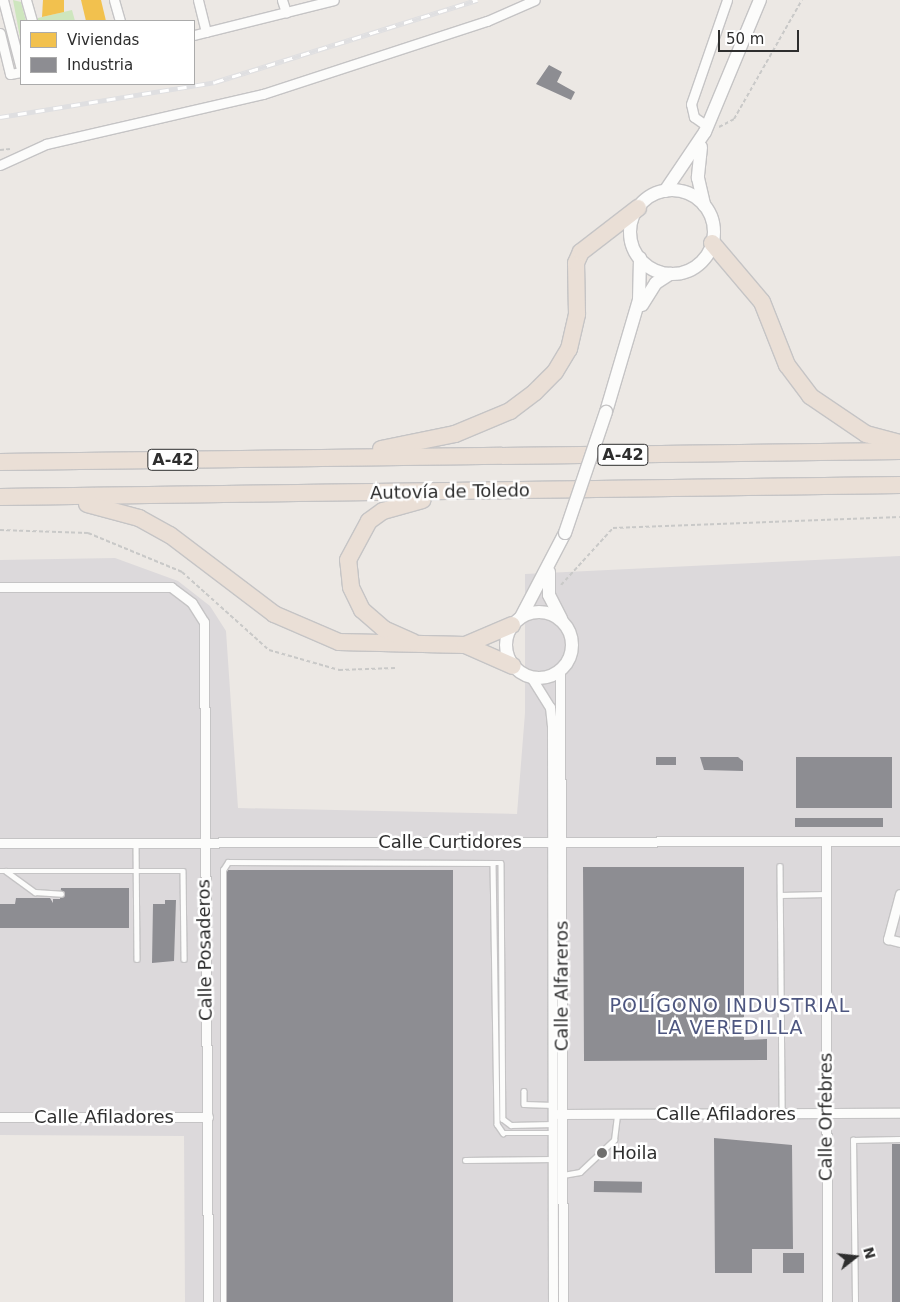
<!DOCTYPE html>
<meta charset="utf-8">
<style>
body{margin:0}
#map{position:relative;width:900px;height:1302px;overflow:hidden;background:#ece8e4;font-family:"DejaVu Sans",sans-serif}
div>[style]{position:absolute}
.industrial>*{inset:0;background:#dcd9db}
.green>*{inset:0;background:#cee6be}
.homes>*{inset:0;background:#f2c14e}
.industry>*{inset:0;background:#8d8d92;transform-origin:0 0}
.path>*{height:2px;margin-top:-1px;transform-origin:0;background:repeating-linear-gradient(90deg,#c9c9c8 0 4px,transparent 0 6.5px)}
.roads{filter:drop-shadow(1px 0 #c5c4c5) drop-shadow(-1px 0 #c5c4c5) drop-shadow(0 1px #c5c4c5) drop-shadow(0 -1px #c5c4c5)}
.lane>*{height:4.5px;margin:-2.25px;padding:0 2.25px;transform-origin:2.25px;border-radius:2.25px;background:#fcfcfb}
.street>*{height:9px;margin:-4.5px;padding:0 4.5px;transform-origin:4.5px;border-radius:4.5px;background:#fcfcfb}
.secondary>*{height:12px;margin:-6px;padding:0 6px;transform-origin:6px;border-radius:6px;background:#fcfcfb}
.secondary>.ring{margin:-6px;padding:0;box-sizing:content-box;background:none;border:12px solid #fcfcfb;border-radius:50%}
.highway>*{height:16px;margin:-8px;padding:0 8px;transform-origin:8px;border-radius:8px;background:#eadfd6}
.rail>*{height:5px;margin-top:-2.5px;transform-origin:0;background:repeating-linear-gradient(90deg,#fff 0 9px,#dfdfe1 0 18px);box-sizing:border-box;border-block:1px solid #dfdfe1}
.bridges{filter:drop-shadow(1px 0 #c5c4c5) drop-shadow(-1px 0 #c5c4c5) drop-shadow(0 1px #c5c4c5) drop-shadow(0 -1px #c5c4c5)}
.secondary-bridge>*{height:12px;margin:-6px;padding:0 6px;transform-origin:6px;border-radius:6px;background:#fcfcfb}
.dots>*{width:14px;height:14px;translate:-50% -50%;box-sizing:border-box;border:2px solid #fff;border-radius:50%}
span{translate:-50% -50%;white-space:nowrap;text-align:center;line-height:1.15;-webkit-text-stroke:5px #fff;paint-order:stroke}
.shield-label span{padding:1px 4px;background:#fff;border:1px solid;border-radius:4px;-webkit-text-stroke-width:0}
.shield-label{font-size:16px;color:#2e2e2e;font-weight:700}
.street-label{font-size:18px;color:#2e2e2e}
.poi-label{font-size:18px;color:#2e2e2e}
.left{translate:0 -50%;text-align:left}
.neighbourhood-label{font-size:19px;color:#4d5680;letter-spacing:1px}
.legend{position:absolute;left:20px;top:20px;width:175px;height:65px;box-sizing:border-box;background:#fff;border:1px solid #ababab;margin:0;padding:6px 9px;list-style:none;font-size:15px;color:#2e2e2e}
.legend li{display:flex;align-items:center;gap:10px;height:25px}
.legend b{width:25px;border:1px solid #ababab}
.north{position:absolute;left:830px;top:1232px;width:50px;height:50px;-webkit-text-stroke:4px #fff;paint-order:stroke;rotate:74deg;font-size:14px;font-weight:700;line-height:20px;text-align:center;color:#2e2e2e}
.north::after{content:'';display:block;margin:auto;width:18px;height:22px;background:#2e2e2e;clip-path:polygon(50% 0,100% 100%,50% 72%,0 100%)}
.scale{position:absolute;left:718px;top:30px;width:81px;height:22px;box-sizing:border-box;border:2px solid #2e2e2e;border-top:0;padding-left:6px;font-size:15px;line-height:18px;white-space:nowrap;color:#2e2e2e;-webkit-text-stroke:4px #fff;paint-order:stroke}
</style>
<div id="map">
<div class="industrial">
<div style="clip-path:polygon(900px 556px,900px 1302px,185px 1302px,184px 1136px,0 1135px,0 560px,115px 558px,178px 581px,210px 606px,226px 631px,238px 808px,517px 814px,525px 713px,525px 574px)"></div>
</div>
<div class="green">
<div style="clip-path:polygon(13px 0,21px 2px,26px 21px,21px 21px,21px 43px)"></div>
<div style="clip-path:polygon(72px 10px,75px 21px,38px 21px,38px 18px)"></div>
</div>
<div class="homes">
<div style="clip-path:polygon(43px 0,64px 0,64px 12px,42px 17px)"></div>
<div style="clip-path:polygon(81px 0,101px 0,106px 21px,86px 21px)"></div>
</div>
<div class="industry">
<div style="clip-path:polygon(549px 65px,562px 72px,557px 82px,575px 92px,571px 100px,536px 84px)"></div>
<div style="left:656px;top:757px;width:20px;height:8px"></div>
<div style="clip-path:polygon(700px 757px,738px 757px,743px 761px,743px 771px,704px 770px)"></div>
<div style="left:796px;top:757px;width:96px;height:51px"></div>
<div style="left:795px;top:818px;width:88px;height:9px"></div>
<div style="clip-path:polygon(583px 867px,744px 867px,744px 1040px,767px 1039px,767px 1060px,584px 1061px)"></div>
<div style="left:226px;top:870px;width:227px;height:432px"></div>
<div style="clip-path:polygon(61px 888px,129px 888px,129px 928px,0 928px,0 904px,15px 904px,16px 898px,50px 898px,53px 903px,53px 899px,60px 899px)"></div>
<div style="clip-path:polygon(165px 900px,176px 900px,174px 961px,152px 963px,153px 904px,165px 904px)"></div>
<div style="clip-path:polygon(714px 1138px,792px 1145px,793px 1249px,752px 1249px,752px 1273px,715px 1273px)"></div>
<div style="left:892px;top:1144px;width:8px;height:158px"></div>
<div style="left:594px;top:1181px;width:48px;height:11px;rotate:1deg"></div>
<div style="left:783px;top:1253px;width:21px;height:20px"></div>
</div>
<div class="path">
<div style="left:719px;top:127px;width:17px;rotate:-28deg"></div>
<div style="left:734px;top:119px;width:137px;rotate:-60.3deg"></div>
<div style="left:0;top:150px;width:10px;rotate:-6deg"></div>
<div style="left:0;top:530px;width:88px;rotate:2deg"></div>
<div style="left:88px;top:533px;width:102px;rotate:22.5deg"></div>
<div style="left:182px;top:572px;width:117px;rotate:41.9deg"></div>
<div style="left:269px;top:650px;width:73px;rotate:15.9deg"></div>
<div style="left:339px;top:670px;width:56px;rotate:-2deg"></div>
<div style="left:561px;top:585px;width:77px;rotate:-47.6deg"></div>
<div style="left:613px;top:528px;width:287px;rotate:-2.2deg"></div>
</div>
<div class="roads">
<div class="lane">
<div style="left:136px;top:843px;width:116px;rotate:89.5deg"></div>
<div style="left:493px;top:863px;width:8px"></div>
<div style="left:501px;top:863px;width:256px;rotate:89.6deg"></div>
<div style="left:503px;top:1119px;width:10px;rotate:37deg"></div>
<div style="left:511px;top:1125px;width:42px;rotate:-1.4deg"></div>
<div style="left:780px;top:866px;width:248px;rotate:89.5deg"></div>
<div style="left:0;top:871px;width:183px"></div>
<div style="left:183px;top:871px;width:88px;rotate:89.3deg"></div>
<div style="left:6px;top:871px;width:36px;rotate:36deg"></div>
<div style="left:35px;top:892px;width:26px;rotate:4deg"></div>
<div style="left:781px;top:895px;width:45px;rotate:-1.3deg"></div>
<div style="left:524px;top:1091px;width:13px;rotate:90deg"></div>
<div style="left:524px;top:1104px;width:29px;rotate:2deg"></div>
<div style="left:465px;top:1160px;width:88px;rotate:-0.7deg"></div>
<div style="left:563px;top:1175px;width:17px;rotate:-10deg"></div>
<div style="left:580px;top:1172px;width:47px;rotate:-43.3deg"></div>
<div style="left:614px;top:1140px;width:26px;rotate:-83deg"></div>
<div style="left:223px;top:1302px;width:432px;rotate:-90deg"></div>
<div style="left:223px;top:870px;width:9px;rotate:-58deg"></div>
<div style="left:228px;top:862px;width:265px;rotate:0.2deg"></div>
<div style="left:493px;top:863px;width:261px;rotate:89.1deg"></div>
<div style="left:497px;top:1124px;width:11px;rotate:56deg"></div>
<div style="left:503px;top:1133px;width:50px"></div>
<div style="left:855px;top:1302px;width:162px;rotate:-90.7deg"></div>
<div style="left:853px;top:1140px;width:47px;rotate:-1.2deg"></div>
</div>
<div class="street">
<div style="left:3px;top:0;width:71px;rotate:75.4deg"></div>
<div style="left:26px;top:0;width:22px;rotate:74deg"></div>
<div style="left:114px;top:0;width:22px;rotate:74deg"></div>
<div style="left:198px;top:0;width:33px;rotate:76deg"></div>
<div style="left:282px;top:0;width:13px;rotate:72deg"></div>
<div style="left:0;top:33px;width:42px;rotate:76.3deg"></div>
<div style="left:10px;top:74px;width:11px;rotate:-10deg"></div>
<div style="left:194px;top:35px;width:144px;rotate:-14deg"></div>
<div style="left:707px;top:126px;width:16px;rotate:-145deg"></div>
<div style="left:694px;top:117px;width:13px;rotate:-103deg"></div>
<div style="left:691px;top:104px;width:110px;rotate:-70.9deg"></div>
<div style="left:0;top:165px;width:51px;rotate:-24.5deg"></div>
<div style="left:46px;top:144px;width:223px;rotate:-13deg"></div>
<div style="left:263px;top:94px;width:236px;rotate:-18.1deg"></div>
<div style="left:487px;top:21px;width:52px;rotate:-23.6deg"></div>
<div style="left:0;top:587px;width:171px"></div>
<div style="left:171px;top:587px;width:26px;rotate:37deg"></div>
<div style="left:192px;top:603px;width:22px;rotate:58deg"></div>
<div style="left:204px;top:622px;width:680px;rotate:89.66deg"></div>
<div style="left:560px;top:670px;width:632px;rotate:89.73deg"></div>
<div style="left:531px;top:677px;width:36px;rotate:58deg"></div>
<div style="left:550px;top:707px;width:20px;rotate:84deg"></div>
<div style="left:552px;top:727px;width:575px;rotate:89.9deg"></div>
<div style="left:826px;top:841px;width:461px;rotate:89.9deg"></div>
<div style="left:0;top:843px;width:900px;rotate:-0.13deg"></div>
<div style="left:900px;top:894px;width:47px;rotate:104.9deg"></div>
<div style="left:888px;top:939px;width:12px;rotate:14deg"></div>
<div style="left:558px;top:1114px;width:342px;rotate:-0.2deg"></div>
<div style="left:0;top:1117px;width:208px"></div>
</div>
<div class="secondary">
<div style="left:701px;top:147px;width:31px;rotate:96deg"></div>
<div style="left:698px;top:178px;width:28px;rotate:77deg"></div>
<div class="ring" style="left:630px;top:190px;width:72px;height:72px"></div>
<div style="left:665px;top:191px;width:71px;rotate:-55.9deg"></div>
<div style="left:705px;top:132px;width:143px;rotate:-67.4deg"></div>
<div style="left:642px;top:305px;width:26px;rotate:-58deg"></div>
<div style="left:656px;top:283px;width:17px;rotate:-33deg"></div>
<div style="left:606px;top:412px;width:117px;rotate:-73.6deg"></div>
<div style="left:639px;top:300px;width:42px;rotate:-88.6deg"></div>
<div style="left:549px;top:572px;width:23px;rotate:90deg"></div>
<div style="left:549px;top:595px;width:27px;rotate:63deg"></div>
<div class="ring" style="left:506px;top:612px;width:54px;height:54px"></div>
<div style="left:521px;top:617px;width:95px;rotate:-62.4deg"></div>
</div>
<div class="highway">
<div style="left:712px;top:243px;width:77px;rotate:49.7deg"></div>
<div style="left:762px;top:302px;width:68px;rotate:68.4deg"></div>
<div style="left:787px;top:365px;width:39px;rotate:53deg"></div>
<div style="left:810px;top:396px;width:68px;rotate:34.2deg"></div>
<div style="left:866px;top:434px;width:35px;rotate:15deg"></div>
<div style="left:381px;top:449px;width:76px;rotate:-11.5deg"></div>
<div style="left:455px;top:434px;width:60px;rotate:-22.7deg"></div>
<div style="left:510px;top:411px;width:31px;rotate:-37deg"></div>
<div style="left:535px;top:392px;width:28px;rotate:-45deg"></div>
<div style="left:555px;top:372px;width:27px;rotate:-59deg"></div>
<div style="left:569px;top:349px;width:36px;rotate:-77deg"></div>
<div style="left:577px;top:314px;width:51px;rotate:-91.1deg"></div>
<div style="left:576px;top:263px;width:12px;rotate:-66deg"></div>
<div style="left:581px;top:252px;width:72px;rotate:-37.7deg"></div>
<div style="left:0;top:462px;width:900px;rotate:-0.7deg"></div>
<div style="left:0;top:497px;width:900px;rotate:-0.76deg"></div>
<div style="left:87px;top:504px;width:54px;rotate:15.1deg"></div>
<div style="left:139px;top:518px;width:35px;rotate:29deg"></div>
<div style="left:170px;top:535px;width:131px;rotate:37.2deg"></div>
<div style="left:274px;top:614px;width:71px;rotate:23.3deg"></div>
<div style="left:339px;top:642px;width:126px;rotate:1.4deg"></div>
<div style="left:465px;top:645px;width:51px;rotate:-23.1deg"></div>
<div style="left:413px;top:642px;width:32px;rotate:-156deg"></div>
<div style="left:384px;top:629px;width:29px;rotate:-139deg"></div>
<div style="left:362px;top:610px;width:25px;rotate:-116deg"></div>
<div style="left:351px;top:587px;width:27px;rotate:-96deg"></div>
<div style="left:348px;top:560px;width:44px;rotate:-61.7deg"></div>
<div style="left:369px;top:521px;width:17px;rotate:-36deg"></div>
<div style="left:383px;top:511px;width:41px;rotate:-15.4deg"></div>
<div style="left:465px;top:645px;width:52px;rotate:23.6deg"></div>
</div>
</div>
<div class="rail">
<div style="left:0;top:117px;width:218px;rotate:-9.2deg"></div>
<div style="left:215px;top:82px;width:275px;rotate:-17.4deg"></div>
</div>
<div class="bridges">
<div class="secondary-bridge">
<div style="left:565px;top:533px;width:128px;rotate:-71.3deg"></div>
</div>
</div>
<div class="dots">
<div style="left:602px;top:1153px;background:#706f6e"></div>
</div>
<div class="shield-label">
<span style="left:623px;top:455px">A-42</span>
<span style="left:173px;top:460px">A-42</span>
</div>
<div class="street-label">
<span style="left:450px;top:492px;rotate:-1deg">Autovía de Toledo</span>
<span style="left:450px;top:842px">Calle Curtidores</span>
<span style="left:205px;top:950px;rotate:-91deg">Calle Posaderos</span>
<span style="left:562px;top:986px;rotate:-90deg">Calle Alfareros</span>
<span style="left:726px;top:1114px">Calle Afiladores</span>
<span style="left:104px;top:1117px">Calle Afiladores</span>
<span style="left:826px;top:1117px;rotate:-90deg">Calle Orfebres</span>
</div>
<div class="poi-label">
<span class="left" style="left:612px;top:1153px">Hoila</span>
</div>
<div class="neighbourhood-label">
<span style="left:730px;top:1017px">POLÍGONO INDUSTRIAL<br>LA VEREDILLA</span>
</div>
<ul class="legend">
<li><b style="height:14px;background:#f2c14e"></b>Viviendas</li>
<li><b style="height:14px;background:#8d8d92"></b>Industria</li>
</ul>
<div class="north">N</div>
<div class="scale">50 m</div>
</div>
